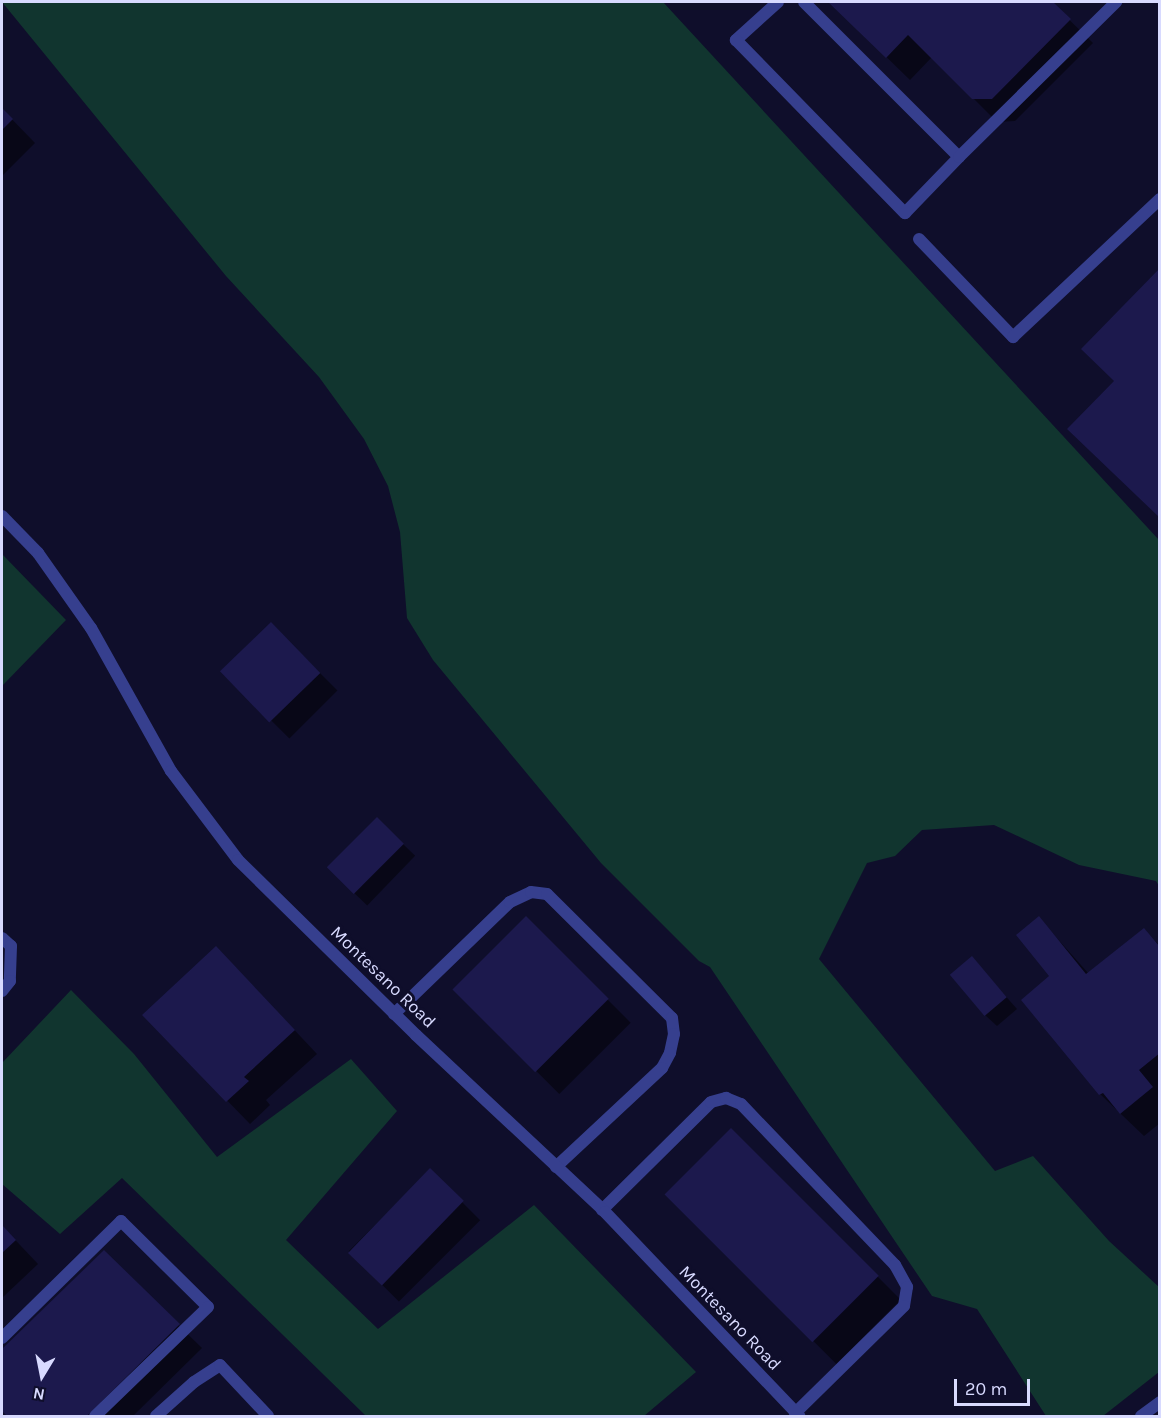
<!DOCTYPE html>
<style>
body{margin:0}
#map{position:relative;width:1161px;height:1418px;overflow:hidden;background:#0f0e2b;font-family:Karla,sans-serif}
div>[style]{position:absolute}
.green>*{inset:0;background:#11352f}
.shadow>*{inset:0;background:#0007;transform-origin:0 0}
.building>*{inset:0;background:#1c194d;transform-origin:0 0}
.lane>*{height:12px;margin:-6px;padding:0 6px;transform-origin:6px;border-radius:6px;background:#363f8e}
.street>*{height:12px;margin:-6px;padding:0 6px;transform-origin:6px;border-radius:6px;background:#363f8e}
span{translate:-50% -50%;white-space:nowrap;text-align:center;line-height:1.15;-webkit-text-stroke:6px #0f0e2b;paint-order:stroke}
.street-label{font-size:18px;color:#d8daff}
.frame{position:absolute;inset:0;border:3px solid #d8daff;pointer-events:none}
.north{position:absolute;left:12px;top:1346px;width:60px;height:60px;-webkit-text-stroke:4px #0f0e2b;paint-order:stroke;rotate:190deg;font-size:16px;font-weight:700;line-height:24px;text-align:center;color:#d8daff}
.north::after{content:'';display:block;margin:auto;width:21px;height:27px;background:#d8daff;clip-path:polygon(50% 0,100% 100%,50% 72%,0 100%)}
.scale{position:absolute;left:954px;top:1379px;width:76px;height:27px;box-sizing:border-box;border:3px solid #d8daff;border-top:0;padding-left:8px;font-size:18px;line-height:21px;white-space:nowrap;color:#d8daff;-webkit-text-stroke:4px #0f0e2b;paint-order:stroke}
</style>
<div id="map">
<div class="green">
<div style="clip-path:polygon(2px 2px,663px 2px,1159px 540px,1159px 886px,1156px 881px,1079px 865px,994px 825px,922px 830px,895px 856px,867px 863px,819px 959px,995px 1171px,1033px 1156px,1109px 1241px,1159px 1287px,1159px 1372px,1103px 1416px,1046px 1416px,977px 1309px,932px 1296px,710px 967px,699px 961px,601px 863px,433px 660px,407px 618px,400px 532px,388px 486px,364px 439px,319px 377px,226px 276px)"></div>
<div style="clip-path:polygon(2px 554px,66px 620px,2px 686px)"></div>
<div style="clip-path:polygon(71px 990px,134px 1054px,217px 1157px,351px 1059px,397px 1111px,286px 1240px,378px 1329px,534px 1205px,696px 1372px,644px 1416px,366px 1416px,122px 1178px,60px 1234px,2px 1184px,2px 1063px)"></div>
</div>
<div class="shadow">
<div style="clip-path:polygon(830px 2px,1051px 2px,1093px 43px,1015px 121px,997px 122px,932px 57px,910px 80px)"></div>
<div style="clip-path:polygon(2px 109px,35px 143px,2px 176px)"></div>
<div style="left:271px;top:624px;width:94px;height:68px;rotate:45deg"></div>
<div style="left:377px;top:819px;width:53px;height:69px;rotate:44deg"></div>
<div style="left:526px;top:918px;width:148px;height:101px;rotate:45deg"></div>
<div style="clip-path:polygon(1039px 918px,1089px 974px,1144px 930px,1160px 946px,1160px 1123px,1144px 1136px,1100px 1094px,1023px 1000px,1052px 977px)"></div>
<div style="clip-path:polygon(972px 958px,1017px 1009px,997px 1026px,985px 1015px)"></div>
<div style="clip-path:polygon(239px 971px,317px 1054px,266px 1100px,270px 1105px,250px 1124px,144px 1015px)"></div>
<div style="left:731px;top:1130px;width:240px;height:91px;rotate:45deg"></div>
<div style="left:430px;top:1170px;width:71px;height:115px;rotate:45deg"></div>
<div style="clip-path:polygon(2px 1226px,38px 1264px,2px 1298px)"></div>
<div style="clip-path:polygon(104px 1253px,202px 1348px,133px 1416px,9px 1416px,2px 1409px,2px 1351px)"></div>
</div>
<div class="building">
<div style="clip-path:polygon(828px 2px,1053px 2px,1071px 19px,992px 99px,972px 99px,908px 35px,886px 58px)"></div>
<div style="clip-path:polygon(2px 108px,13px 119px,2px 130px)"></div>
<div style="clip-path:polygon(1160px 268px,1160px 518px,1067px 429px,1114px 381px,1081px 349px)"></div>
<div style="left:271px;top:622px;width:71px;height:71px;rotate:46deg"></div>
<div style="left:377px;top:817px;width:38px;height:71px;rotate:45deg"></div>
<div style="left:526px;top:916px;width:117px;height:104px;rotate:45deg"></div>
<div style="clip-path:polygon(1039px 916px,1086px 974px,1144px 928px,1160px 947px,1160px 1053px,1139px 1070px,1153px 1087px,1120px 1114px,1103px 1093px,1099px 1095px,1021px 1000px,1049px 976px,1016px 935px)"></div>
<div style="clip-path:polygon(216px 946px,295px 1030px,244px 1077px,249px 1081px,226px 1102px,142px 1015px)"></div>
<div style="left:972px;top:956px;width:54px;height:29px;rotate:50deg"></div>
<div style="left:731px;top:1128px;width:209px;height:94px;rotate:45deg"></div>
<div style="left:430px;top:1168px;width:47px;height:118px;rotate:44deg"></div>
<div style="clip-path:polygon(2px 1225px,16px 1240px,2px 1253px)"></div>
<div style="clip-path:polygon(104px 1250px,180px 1324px,87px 1416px,7px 1416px,2px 1411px,2px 1349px)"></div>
</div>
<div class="lane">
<div style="left:778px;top:2px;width:57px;rotate:137.9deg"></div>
<div style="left:736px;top:40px;width:242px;rotate:45.7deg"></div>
<div style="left:905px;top:213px;width:78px;rotate:-46deg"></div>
<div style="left:959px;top:157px;width:219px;rotate:-135deg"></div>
<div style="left:959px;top:157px;width:221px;rotate:-44.6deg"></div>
<div style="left:919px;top:239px;width:136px;rotate:46.2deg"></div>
<div style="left:1013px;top:337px;width:202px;rotate:-43.2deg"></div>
<div style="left:2px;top:938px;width:12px;rotate:42deg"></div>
<div style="left:11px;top:946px;width:35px;rotate:92deg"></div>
<div style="left:10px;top:981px;width:13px;rotate:129deg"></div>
<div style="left:394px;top:1014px;width:161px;rotate:-44deg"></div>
<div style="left:510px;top:902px;width:23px;rotate:-25deg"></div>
<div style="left:531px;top:892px;width:16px;rotate:7deg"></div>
<div style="left:547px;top:894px;width:176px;rotate:44.8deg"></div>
<div style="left:672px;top:1018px;width:16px;rotate:83deg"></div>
<div style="left:674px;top:1034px;width:19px;rotate:102deg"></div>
<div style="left:670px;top:1053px;width:17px;rotate:118deg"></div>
<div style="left:662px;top:1068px;width:145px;rotate:137deg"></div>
<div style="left:602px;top:1210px;width:153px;rotate:-44.7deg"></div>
<div style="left:711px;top:1102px;width:16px;rotate:-15deg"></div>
<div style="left:726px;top:1098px;width:16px;rotate:22deg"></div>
<div style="left:741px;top:1104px;width:223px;rotate:46.3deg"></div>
<div style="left:895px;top:1265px;width:25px;rotate:61deg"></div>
<div style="left:907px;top:1287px;width:19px;rotate:99deg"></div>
<div style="left:904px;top:1306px;width:153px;rotate:135.5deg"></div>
<div style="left:2px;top:1338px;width:167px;rotate:-44.5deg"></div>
<div style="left:121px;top:1221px;width:122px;rotate:44.7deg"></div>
<div style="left:208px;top:1307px;width:157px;rotate:136deg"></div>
<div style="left:156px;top:1416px;width:51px;rotate:-41.8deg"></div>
<div style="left:194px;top:1382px;width:31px;rotate:-33deg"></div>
<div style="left:220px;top:1365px;width:70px;rotate:46.7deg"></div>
<div style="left:1141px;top:1416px;width:24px;rotate:-36deg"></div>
</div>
<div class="street">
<div style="left:2px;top:516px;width:52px;rotate:45.8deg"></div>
<div style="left:38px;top:553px;width:92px;rotate:54.8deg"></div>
<div style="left:91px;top:628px;width:164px;rotate:60.8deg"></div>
<div style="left:171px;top:771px;width:111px;rotate:53deg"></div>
<div style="left:238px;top:860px;width:250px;rotate:44.5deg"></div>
<div style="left:416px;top:1035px;width:259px;rotate:43.1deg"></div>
<div style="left:605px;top:1212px;width:282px;rotate:46.4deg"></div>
</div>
<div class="street-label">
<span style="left:383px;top:977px;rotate:44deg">Montesano Road</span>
<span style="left:730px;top:1318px;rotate:46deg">Montesano Road</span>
</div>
<div class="frame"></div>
<div class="north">N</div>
<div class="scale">20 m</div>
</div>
